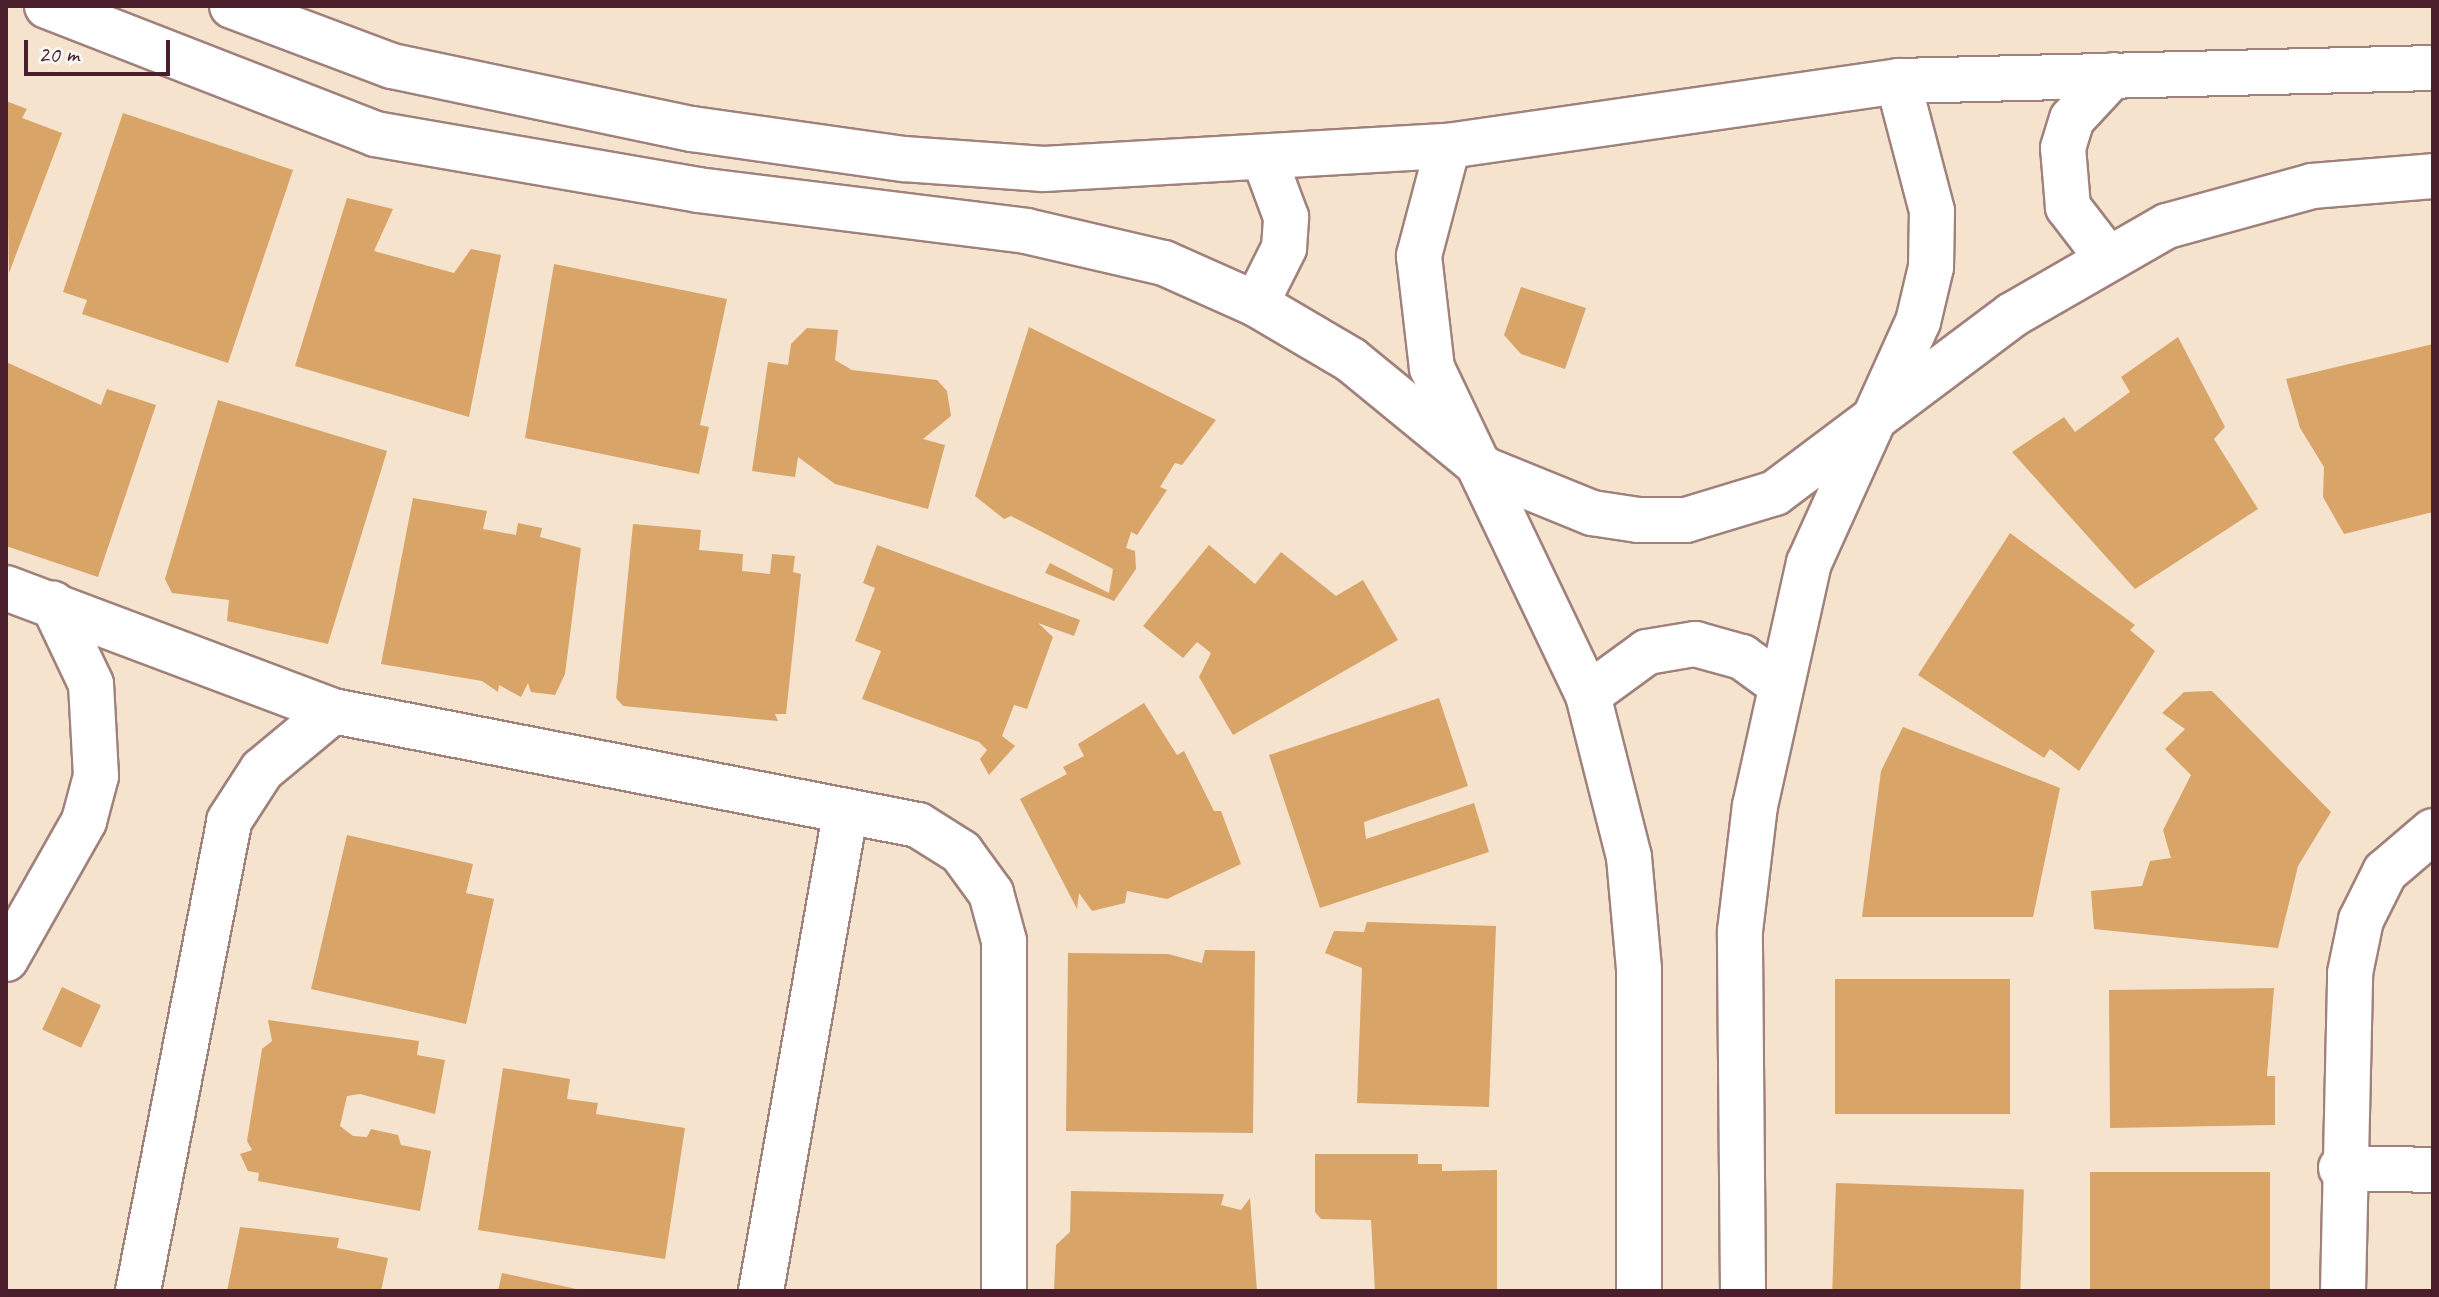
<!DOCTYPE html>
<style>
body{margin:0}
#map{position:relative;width:2439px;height:1297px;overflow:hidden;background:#f5e3ce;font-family:Caveat,sans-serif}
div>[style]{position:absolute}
.building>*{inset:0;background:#d9a467;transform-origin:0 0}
.roads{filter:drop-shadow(2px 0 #a0817c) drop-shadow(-2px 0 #a0817c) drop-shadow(0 2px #a0817c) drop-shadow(0 -2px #a0817c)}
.minor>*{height:44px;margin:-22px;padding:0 22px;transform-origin:22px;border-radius:22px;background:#fff}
.tertiary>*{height:44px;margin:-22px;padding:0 22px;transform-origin:22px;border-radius:22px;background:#fff}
span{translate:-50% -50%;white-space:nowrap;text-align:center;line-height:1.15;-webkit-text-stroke:6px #f6f6f2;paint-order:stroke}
.frame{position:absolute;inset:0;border:8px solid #4a1f2b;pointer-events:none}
.scale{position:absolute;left:24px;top:40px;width:146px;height:36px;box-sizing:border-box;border:4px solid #4a1f2b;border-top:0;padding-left:10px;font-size:24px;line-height:28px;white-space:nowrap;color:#4a1f2b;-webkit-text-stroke:6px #f6f6f2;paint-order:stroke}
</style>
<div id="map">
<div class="building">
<div style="clip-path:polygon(6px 101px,27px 109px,22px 118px,62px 133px,9px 273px)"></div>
<div style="clip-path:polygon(123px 113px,293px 170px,228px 363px,82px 314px,87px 300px,63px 292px)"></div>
<div style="clip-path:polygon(347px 198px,393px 209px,374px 251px,454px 273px,471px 249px,501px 255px,469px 417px,295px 366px)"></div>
<div style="clip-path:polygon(554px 264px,727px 299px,700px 425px,709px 427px,699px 474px,525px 438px)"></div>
<div style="clip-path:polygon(1521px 287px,1586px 308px,1565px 369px,1521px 354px,1504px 335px)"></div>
<div style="clip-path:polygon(1029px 327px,1216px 420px,1182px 465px,1175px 463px,1160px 487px,1167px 490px,1137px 535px,1131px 532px,1126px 548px,1135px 551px,1136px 569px,1114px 601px,1045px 573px,1050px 563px,1109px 593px,1113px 569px,1011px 516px,1004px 519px,975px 496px)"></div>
<div style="clip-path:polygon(807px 328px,838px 330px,835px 360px,852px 370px,937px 380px,947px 391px,951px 416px,923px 439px,945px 445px,928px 509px,835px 484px,798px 457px,795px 477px,752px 471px,768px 362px,788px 365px,791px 344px)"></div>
<div style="clip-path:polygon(2178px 337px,2225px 427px,2214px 439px,2258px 509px,2135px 589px,2012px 452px,2064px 417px,2075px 432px,2130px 392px,2121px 377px)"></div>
<div style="clip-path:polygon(2433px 344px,2433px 512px,2344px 534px,2323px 497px,2324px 467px,2300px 428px,2286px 379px)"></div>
<div style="clip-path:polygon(6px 362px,101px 405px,107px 389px,156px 405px,98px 577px,6px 546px)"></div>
<div style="clip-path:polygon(218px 400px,387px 451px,328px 644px,227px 621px,229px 600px,172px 593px,165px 579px)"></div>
<div style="clip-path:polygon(413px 498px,487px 511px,483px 529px,516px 535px,518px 523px,542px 528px,540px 537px,581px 548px,565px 674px,555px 695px,531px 692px,528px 683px,521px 697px,499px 685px,498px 692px,482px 681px,381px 664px)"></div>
<div style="clip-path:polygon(633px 524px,701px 530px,699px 550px,743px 554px,742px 571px,770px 574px,772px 554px,795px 556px,793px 572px,801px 574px,786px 714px,775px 714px,778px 721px,623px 706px,616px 698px)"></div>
<div style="clip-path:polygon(2010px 533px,2135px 625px,2130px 630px,2155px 651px,2079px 771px,2050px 749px,2044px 758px,1918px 675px)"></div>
<div style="clip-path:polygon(877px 545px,1080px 620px,1074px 636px,1038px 623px,1053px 637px,1027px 709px,1014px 705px,1002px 736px,1015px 746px,989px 775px,980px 759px,987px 750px,979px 742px,862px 699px,881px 651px,855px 641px,875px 588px,863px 583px)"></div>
<div style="clip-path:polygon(1209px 545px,1255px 584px,1281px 552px,1336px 596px,1363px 580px,1398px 640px,1233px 735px,1199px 677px,1211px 653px,1197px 642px,1183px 658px,1143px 626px)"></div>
<div style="clip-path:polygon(2212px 691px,2331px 812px,2298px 866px,2278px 948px,2094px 929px,2091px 891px,2142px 886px,2150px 861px,2171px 858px,2163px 830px,2191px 775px,2165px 749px,2185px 729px,2162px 713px,2184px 692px)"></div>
<div style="clip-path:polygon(1439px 698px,1468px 786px,1364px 822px,1366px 839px,1474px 803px,1489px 852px,1320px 908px,1269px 755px)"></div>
<div style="clip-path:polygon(1144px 703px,1177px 755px,1184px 751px,1214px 811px,1221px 811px,1241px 864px,1167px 899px,1127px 891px,1125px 903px,1092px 911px,1079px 893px,1077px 909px,1020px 799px,1067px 774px,1063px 767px,1084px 756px,1078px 744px)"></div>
<div style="clip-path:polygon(1903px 727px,2060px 788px,2033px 917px,1862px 917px,1881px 771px)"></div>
<div style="clip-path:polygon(347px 835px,473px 864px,466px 893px,494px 899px,466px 1024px,311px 989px)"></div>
<div style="clip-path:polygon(1367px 922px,1496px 926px,1489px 1107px,1357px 1103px,1362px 968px,1325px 953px,1334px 931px,1364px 932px)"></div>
<div style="clip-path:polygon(1205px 950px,1255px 951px,1253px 1133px,1066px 1131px,1068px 953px,1168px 954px,1202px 963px)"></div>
<div style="left:2010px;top:979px;width:135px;height:175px;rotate:90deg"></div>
<div style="left:62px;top:987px;width:43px;height:47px;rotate:25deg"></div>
<div style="clip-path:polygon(2274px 988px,2267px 1076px,2275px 1076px,2275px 1125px,2110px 1128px,2109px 990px)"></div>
<div style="clip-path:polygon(268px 1020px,419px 1041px,417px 1055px,445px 1060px,435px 1114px,360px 1094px,347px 1096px,340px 1126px,353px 1136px,367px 1137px,371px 1129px,398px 1135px,401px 1145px,431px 1151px,420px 1211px,258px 1181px,259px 1173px,248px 1171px,240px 1154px,252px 1150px,247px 1141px,262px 1049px,272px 1041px)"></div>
<div style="clip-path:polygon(503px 1068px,570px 1079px,567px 1099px,598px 1103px,596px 1114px,685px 1128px,665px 1259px,478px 1230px)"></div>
<div style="clip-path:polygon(1315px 1154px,1418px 1154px,1418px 1164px,1442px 1164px,1442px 1171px,1497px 1170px,1497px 1291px,1375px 1291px,1371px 1220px,1321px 1219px,1315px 1212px)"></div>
<div style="left:2090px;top:1172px;width:180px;height:119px"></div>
<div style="left:1836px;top:1183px;width:188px;height:108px;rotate:2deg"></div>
<div style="clip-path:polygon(1071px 1191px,1224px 1194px,1221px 1205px,1241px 1210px,1250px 1198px,1257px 1291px,1054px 1291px,1056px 1245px,1070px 1232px)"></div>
<div style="clip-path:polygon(240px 1227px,339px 1238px,337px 1248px,388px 1258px,381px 1291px,227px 1291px)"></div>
<div style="clip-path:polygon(502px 1273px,581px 1290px,581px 1291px,498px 1291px)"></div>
</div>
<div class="roads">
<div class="minor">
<div style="left:1448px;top:146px;width:114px;rotate:104.8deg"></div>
<div style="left:1419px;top:256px;width:113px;rotate:83.4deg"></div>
<div style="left:1432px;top:368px;width:362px;rotate:64.5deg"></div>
<div style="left:1588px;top:695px;width:167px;rotate:75.8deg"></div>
<div style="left:1629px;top:857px;width:112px;rotate:84.9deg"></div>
<div style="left:1639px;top:969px;width:322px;rotate:90deg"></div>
<div style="left:6px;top:588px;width:349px;rotate:20.6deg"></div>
<div style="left:333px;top:711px;width:596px;rotate:11.03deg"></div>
<div style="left:918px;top:825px;width:51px;rotate:32.1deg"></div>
<div style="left:961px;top:852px;width:51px;rotate:53.8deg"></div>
<div style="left:991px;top:893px;width:50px;rotate:74.8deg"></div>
<div style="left:1004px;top:941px;width:350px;rotate:90deg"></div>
<div style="left:1588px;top:695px;width:73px;rotate:-36.1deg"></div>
<div style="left:1647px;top:652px;width:49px;rotate:-9.5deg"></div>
<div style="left:1695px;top:644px;width:49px;rotate:15.5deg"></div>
<div style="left:1742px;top:657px;width:48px;rotate:35.7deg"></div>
<div style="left:6px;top:959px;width:159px;rotate:-60.5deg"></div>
<div style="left:84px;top:821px;width:47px;rotate:-75.1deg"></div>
<div style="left:96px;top:776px;width:92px;rotate:-93.1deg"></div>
<div style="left:91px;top:684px;width:89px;rotate:-115.4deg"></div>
<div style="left:2341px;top:1168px;width:92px;rotate:1.2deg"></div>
<div style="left:138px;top:1291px;width:479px;rotate:-79deg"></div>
<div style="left:229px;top:821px;width:61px;rotate:-57.1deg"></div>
<div style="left:262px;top:770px;width:92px;rotate:-39.7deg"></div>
<div style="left:761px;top:1291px;width:484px;rotate:-80deg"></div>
<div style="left:1743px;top:1291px;width:360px;rotate:-90.5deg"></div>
<div style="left:1740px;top:931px;width:126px;rotate:-83.2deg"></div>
<div style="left:1755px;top:806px;width:249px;rotate:-77.5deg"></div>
<div style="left:1809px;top:563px;width:265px;rotate:-65.7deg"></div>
<div style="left:1918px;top:322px;width:57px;rotate:-76.7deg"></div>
<div style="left:1931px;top:267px;width:56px;rotate:-89deg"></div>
<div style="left:1932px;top:211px;width:134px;rotate:-104.7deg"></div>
<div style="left:2343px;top:1291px;width:318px;rotate:-88.7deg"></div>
<div style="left:2350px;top:973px;width:54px;rotate:-78.3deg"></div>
<div style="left:2361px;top:920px;width:54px;rotate:-63.4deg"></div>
<div style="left:2385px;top:872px;width:63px;rotate:-40.5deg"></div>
</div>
<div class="tertiary">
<div style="left:47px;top:6px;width:352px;rotate:21.3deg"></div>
<div style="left:375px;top:134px;width:328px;rotate:9.8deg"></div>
<div style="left:698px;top:190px;width:331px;rotate:7.1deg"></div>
<div style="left:1026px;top:231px;width:142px;rotate:13.1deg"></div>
<div style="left:1164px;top:263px;width:101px;rotate:24deg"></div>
<div style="left:1256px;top:304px;width:110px;rotate:30.5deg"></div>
<div style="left:1351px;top:360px;width:172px;rotate:39.3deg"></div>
<div style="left:1484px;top:469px;width:117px;rotate:22.2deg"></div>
<div style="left:1592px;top:513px;width:47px;rotate:8.7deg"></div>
<div style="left:1638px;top:520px;width:48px"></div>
<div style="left:1686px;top:520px;width:93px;rotate:-16.9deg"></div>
<div style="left:1775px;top:493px;width:296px;rotate:-36.9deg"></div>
<div style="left:2012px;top:315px;width:179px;rotate:-29.9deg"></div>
<div style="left:2167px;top:226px;width:150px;rotate:-15.4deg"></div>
<div style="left:2312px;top:186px;width:121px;rotate:-4.7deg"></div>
<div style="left:232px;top:6px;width:171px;rotate:20.6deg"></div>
<div style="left:392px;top:66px;width:307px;rotate:11.9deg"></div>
<div style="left:692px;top:129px;width:214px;rotate:8.1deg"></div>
<div style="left:904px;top:159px;width:140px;rotate:4.1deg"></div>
<div style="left:1044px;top:169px;width:405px;rotate:-3.3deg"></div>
<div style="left:1448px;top:146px;width:455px;rotate:-8.2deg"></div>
<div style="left:1898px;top:81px;width:535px;rotate:-1.39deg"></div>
<div style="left:2105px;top:255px;width:61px;rotate:-127.6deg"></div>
<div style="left:2068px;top:207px;width:59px;rotate:-94.8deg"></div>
<div style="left:2063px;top:148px;width:30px;rotate:-73deg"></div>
<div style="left:2072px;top:119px;width:60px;rotate:-47deg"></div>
<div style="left:1256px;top:304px;width:63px;rotate:-63.4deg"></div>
<div style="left:1284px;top:248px;width:31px;rotate:-86deg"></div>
<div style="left:1286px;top:217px;width:63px;rotate:-110.4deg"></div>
</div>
</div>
<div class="frame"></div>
<div class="scale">20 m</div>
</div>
